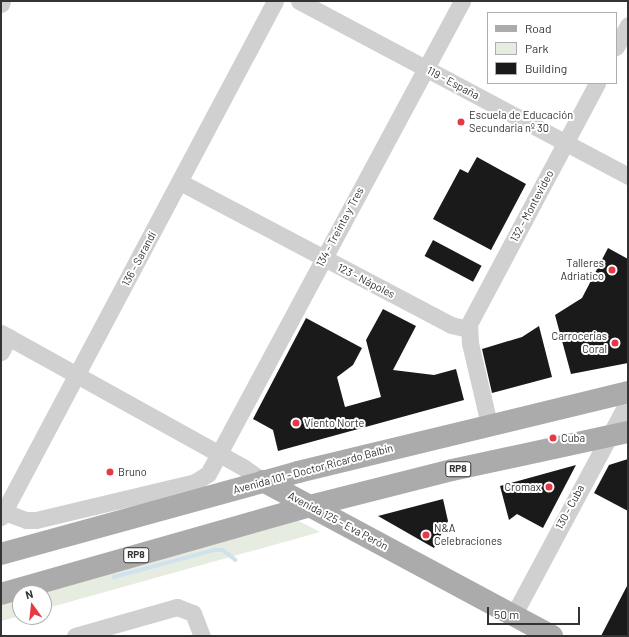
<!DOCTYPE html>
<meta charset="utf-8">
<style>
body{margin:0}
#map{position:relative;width:629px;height:637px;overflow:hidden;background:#fff;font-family:Barlow,sans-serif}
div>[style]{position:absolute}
.green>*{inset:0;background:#e6ecdf}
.stream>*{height:3.5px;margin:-1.75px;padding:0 1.75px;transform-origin:1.75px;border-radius:1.75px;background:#cfe2ee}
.building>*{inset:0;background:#1a1a1a;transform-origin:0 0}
.minor>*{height:17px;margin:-8.5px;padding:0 8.5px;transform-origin:8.5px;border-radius:8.5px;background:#d0d0d0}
.major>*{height:22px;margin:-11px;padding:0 11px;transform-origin:11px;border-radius:11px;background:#ababab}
.dots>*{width:11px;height:11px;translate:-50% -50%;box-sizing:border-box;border:2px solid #fff;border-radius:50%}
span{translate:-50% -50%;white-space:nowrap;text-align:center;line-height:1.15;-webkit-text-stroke:4px #fff;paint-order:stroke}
.shield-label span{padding:1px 3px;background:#fff;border:1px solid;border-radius:3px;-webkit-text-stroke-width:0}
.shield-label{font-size:10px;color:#333;font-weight:700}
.street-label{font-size:11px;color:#333}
.poi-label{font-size:11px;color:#333}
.left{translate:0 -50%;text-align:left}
.right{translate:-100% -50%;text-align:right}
.frame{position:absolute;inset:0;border:2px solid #333;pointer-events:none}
.legend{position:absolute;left:487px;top:12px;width:130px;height:72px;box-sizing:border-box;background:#fff;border:1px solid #adadad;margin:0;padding:5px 7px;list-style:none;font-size:12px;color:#333}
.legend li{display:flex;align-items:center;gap:8px;height:20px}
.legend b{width:20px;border:1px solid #adadad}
.north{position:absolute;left:12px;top:585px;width:40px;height:40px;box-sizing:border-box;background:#fff;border:1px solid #adadad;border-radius:50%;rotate:345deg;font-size:11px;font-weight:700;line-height:16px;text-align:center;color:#333}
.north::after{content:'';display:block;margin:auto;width:14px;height:18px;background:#e63946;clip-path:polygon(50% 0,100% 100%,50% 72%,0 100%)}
.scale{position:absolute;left:487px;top:607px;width:93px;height:18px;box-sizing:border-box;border:2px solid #333;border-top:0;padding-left:5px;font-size:12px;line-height:14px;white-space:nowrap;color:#333;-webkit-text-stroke:3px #fff;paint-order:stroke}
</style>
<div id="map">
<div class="green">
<div style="clip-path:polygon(295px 519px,320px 532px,44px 609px,44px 593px)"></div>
<div style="clip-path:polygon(20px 597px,20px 616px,1px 621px,1px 603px)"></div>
</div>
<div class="stream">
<div style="left:114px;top:577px;width:105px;rotate:-15deg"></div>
<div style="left:215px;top:550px;width:8px"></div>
<div style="left:223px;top:550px;width:16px;rotate:38deg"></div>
</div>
<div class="building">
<div style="clip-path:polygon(477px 157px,526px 184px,491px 250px,433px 219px,460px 169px,468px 173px)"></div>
<div style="left:433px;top:240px;width:55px;height:18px;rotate:28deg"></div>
<div style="clip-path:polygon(608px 248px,628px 259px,628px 363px,571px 374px,555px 315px,582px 298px)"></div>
<div style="clip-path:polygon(383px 309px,416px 326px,393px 370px,434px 375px,456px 369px,464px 400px,278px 451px,273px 430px,253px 419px,306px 318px,362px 348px,353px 365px,337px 377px,345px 407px,381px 397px,366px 340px)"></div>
<div style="clip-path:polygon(539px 326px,552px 377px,492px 393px,482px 349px,522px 337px)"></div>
<div style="clip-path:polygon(628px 459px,628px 511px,594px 493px,609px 465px)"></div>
<div style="clip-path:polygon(576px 465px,543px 528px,517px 514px,509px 520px,500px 486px)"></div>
<div style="clip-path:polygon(443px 499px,448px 521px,434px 548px,378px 516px)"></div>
<div style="clip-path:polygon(628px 584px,628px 636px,601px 636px)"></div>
</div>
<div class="minor">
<div style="left:299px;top:1px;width:373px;rotate:28deg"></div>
<div style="left:1px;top:4px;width:3px;rotate:-72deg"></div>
<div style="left:616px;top:47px;width:25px;rotate:-61deg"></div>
<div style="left:180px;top:182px;width:306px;rotate:27.8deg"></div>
<div style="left:451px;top:325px;width:18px;rotate:13deg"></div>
<div style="left:1px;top:333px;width:277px;rotate:29deg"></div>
<div style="left:243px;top:467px;width:24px;rotate:35deg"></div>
<div style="left:1px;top:352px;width:17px;rotate:-62deg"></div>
<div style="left:489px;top:424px;width:83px;rotate:-103.2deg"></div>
<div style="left:470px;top:343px;width:19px;rotate:-93deg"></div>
<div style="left:469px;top:324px;width:273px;rotate:-62deg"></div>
<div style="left:4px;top:512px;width:23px;rotate:20deg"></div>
<div style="left:26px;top:520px;width:10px"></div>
<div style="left:36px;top:520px;width:163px;rotate:-13.4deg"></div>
<div style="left:195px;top:482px;width:15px;rotate:-32deg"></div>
<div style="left:208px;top:474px;width:537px;rotate:-61.76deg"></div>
<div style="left:1px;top:517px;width:584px;rotate:-62.03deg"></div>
<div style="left:514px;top:614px;width:242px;rotate:-61.8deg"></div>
<div style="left:75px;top:636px;width:106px;rotate:-15.9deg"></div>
<div style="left:177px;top:607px;width:17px;rotate:21deg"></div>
<div style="left:193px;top:613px;width:25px;rotate:69deg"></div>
</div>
<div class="major">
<div style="left:263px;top:481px;width:328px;rotate:28.2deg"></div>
<div style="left:1px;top:554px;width:308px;rotate:-15.4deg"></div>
<div style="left:298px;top:472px;width:340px;rotate:-13.6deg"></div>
<div style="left:1px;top:594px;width:321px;rotate:-15.9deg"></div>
<div style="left:310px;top:506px;width:146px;rotate:-14.2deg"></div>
<div style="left:452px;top:470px;width:180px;rotate:-12.2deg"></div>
</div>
<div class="dots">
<div style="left:461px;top:122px;background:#e63946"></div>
<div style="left:612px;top:270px;background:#e63946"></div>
<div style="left:615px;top:343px;background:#e63946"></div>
<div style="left:296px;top:423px;background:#e63946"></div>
<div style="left:553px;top:438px;background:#e63946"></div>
<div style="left:110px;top:472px;background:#e63946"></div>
<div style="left:549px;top:487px;background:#e63946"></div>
<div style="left:426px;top:535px;background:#e63946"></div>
</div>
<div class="shield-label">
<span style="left:458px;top:469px">RP8</span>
<span style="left:136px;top:555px">RP8</span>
</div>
<div class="street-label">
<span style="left:453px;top:83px;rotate:28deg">119 - España</span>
<span style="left:532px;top:206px;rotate:-62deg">132 - Montevideo</span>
<span style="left:340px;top:227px;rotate:-62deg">134 - Treinta y Tres</span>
<span style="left:139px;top:259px;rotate:-62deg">136 - Sarandí</span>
<span style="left:366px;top:281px;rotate:27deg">123 - Nápoles</span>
<span style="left:313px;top:469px;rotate:-15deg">Avenida 101 - Doctor Ricardo Balbín</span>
<span style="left:570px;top:507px;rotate:-62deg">130 - Cuba</span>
<span style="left:338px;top:521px;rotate:28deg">Avenida 125 - Eva Perón</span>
</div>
<div class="poi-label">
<span class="left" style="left:469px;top:122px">Escuela de Educación<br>Secundaria nº 30</span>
<span class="right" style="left:604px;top:270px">Talleres<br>Adriatico</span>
<span class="right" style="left:607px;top:343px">Carrocerias<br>Coral</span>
<span class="left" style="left:304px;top:423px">Viento Norte</span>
<span class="left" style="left:561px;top:438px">Cuba</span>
<span class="left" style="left:118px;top:472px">Bruno</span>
<span class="right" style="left:541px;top:487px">Cromax</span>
<span class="left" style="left:434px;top:535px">N&amp;A<br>Celebraciones</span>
</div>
<div class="frame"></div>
<ul class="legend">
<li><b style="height:5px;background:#ababab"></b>Road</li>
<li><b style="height:11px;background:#e6ecdf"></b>Park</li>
<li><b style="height:11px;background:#1a1a1a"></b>Building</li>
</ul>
<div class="north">N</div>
<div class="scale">50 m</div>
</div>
